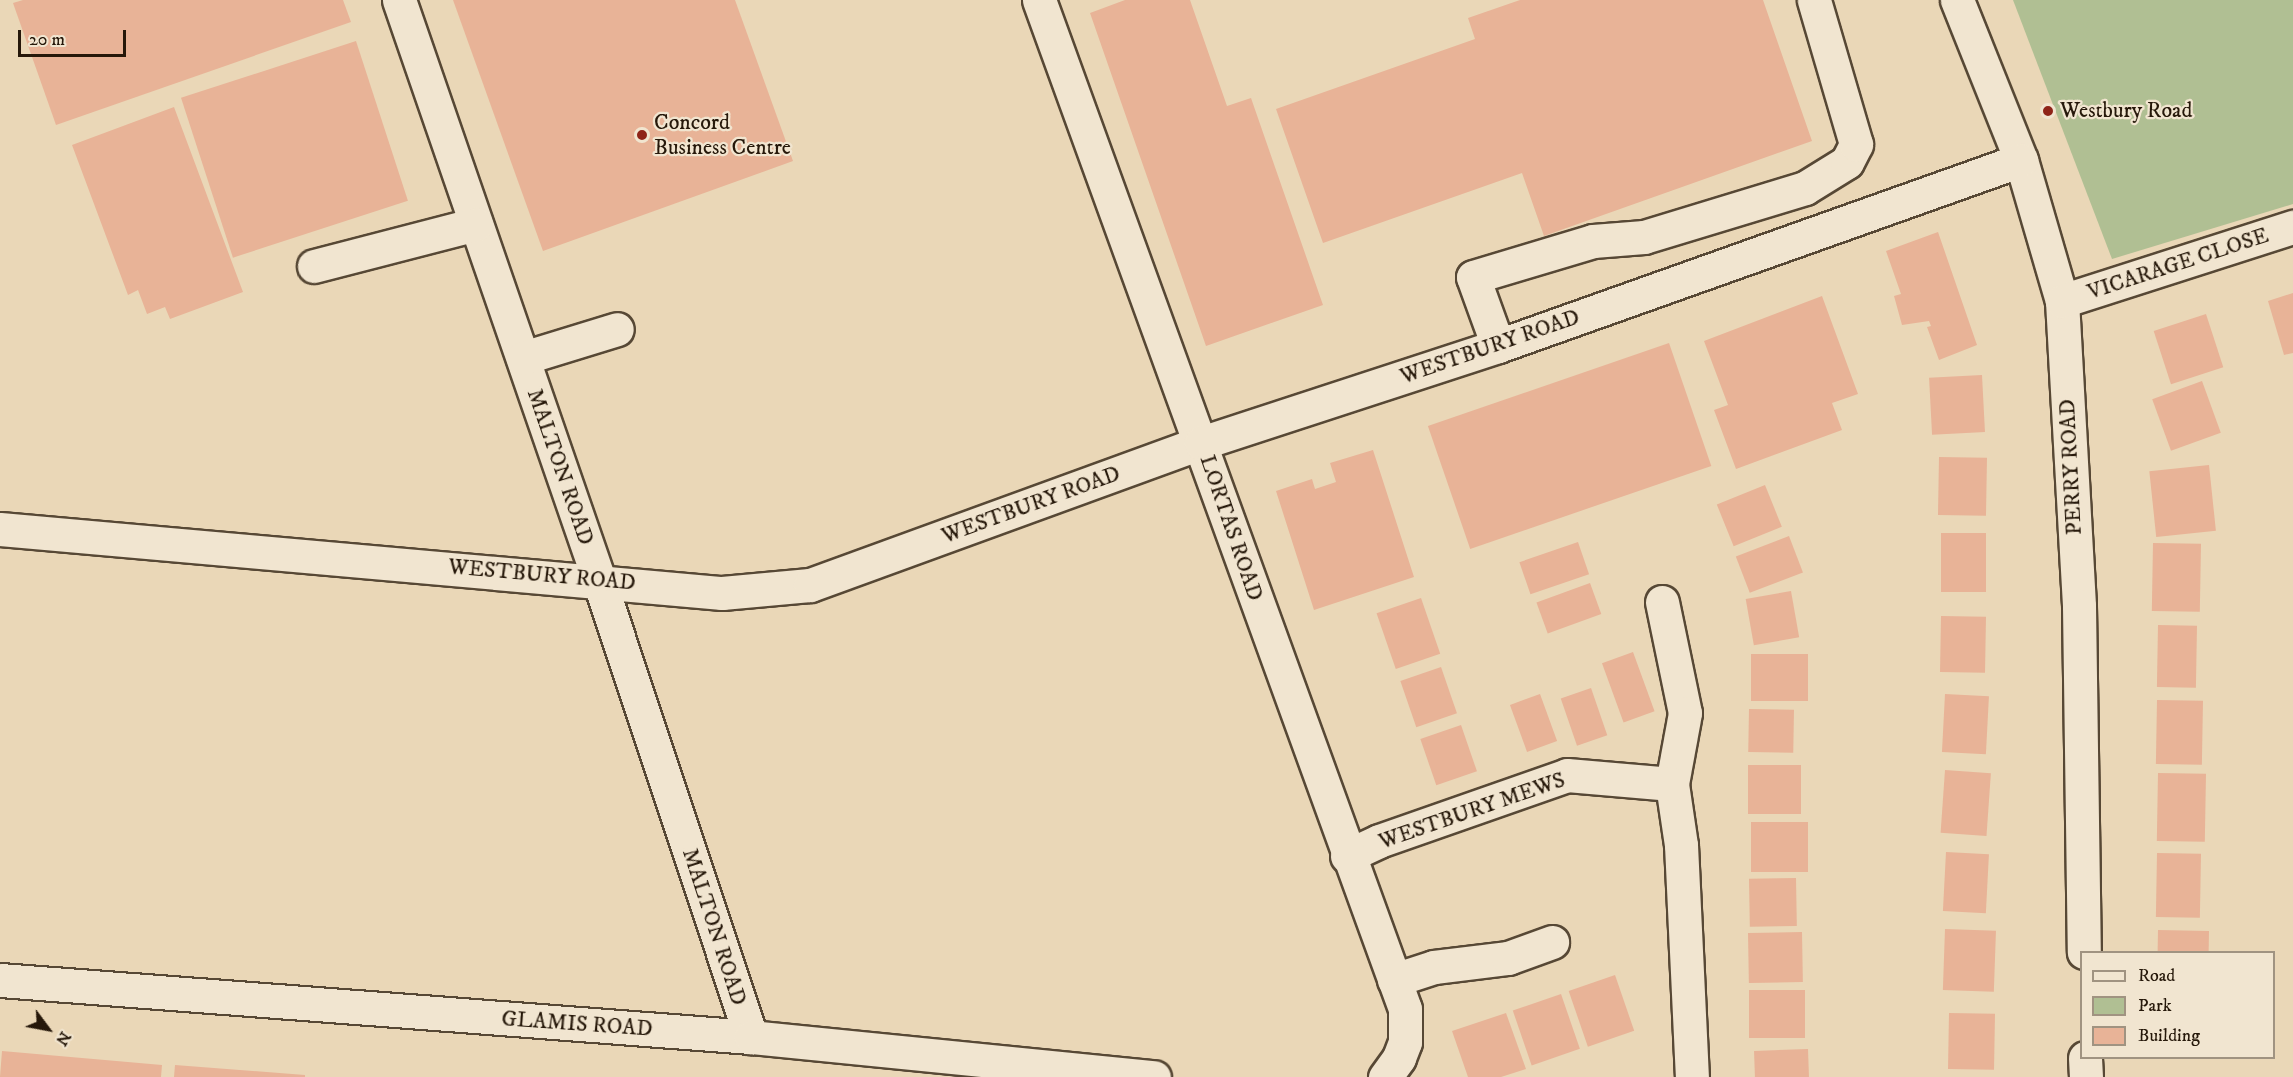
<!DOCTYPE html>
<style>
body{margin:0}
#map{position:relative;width:2293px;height:1077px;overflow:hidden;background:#ead7b7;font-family:"IM FELL DW Pica",serif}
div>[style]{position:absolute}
.green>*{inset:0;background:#b0bf93}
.building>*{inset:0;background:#e8b397;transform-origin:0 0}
.roads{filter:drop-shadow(2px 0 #574835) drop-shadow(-2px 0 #574835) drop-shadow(0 2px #574835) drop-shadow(0 -2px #574835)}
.minor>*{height:33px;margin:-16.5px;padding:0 16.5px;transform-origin:16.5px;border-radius:16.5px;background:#f1e5d0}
.dots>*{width:16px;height:16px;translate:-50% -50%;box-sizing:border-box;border:3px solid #f1e5d0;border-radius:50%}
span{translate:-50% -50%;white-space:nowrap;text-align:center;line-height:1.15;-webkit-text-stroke:4.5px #f1e5d0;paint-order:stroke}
.poi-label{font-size:22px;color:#26180a}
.left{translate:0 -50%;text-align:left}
.street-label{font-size:22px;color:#26180a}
.legend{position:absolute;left:2080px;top:951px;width:195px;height:108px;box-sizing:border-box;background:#f1e5d0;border:2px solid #a09381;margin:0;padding:8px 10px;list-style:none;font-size:18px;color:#26180a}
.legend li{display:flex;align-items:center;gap:12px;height:30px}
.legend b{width:30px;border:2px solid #a09381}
.north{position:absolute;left:18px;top:999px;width:60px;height:60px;-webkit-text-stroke:4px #f1e5d0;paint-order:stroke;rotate:122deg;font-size:16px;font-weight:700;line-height:24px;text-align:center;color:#26180a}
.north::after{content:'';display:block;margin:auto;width:21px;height:27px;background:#26180a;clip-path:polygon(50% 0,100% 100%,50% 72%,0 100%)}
.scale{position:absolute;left:18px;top:30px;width:108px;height:27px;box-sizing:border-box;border:3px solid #26180a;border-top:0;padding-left:8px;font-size:18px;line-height:21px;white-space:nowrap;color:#26180a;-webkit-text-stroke:4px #f1e5d0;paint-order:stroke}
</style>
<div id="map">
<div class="green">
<div style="clip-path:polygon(2013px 0,2293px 0,2293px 204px,2112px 259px)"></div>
</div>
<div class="building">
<div style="clip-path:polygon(23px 0,343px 0,351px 22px,56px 125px,13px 3px)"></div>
<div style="clip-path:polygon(453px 0,735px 0,793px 161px,543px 251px)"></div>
<div style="clip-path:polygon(1125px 0,1190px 0,1227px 106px,1251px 98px,1323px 305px,1206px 346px,1090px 13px)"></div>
<div style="clip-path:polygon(1520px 0,1763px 0,1812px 141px,1544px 236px,1522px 173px,1323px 243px,1276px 109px,1475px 39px,1468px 18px)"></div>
<div style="left:356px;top:41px;width:168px;height:184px;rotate:72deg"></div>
<div style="clip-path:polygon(174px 107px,243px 292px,170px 319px,165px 307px,147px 314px,138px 290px,128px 295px,72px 145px)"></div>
<div style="clip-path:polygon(1938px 232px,1977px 345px,1939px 360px,1927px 327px,1931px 326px,1929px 321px,1902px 325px,1894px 296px,1901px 294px,1886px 251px)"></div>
<div style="clip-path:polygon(2293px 293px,2293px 353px,2284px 355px,2268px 301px)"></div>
<div style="clip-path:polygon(1822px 296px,1858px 394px,1832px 403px,1842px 430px,1736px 469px,1714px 410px,1728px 405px,1704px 341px)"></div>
<div style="left:2206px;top:314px;width:56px;height:55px;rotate:72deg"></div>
<div style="left:1669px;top:343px;width:130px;height:255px;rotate:71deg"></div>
<div style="left:1982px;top:375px;width:57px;height:53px;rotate:87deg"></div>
<div style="left:2202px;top:381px;width:55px;height:53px;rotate:70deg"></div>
<div style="clip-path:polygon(1373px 450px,1414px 577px,1314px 610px,1276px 491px,1312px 479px,1315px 489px,1336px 482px,1330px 463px)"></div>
<div style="left:1939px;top:457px;width:48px;height:58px;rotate:1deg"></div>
<div style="left:2209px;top:465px;width:66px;height:60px;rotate:84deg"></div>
<div style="left:1765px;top:485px;width:45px;height:52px;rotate:68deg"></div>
<div style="left:1986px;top:533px;width:59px;height:45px;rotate:90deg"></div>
<div style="left:1789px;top:536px;width:39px;height:57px;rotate:69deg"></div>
<div style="left:1578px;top:542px;width:34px;height:62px;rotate:71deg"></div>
<div style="left:2153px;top:543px;width:48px;height:68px;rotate:1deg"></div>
<div style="left:1590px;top:583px;width:33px;height:57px;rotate:70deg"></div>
<div style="left:1791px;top:591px;width:47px;height:46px;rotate:80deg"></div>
<div style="left:1421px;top:598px;width:59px;height:47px;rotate:71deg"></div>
<div style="left:1941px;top:616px;width:45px;height:56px;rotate:1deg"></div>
<div style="left:2158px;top:625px;width:39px;height:62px;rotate:1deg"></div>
<div style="left:1633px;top:652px;width:63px;height:33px;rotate:70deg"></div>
<div style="left:1751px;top:654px;width:57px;height:47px"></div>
<div style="left:1441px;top:667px;width:49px;height:43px;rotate:71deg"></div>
<div style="left:1591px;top:688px;width:50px;height:32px;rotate:71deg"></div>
<div style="left:1540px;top:694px;width:50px;height:32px;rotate:70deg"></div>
<div style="left:1945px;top:694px;width:44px;height:58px;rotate:3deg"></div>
<div style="left:2157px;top:700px;width:46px;height:64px;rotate:1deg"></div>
<div style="left:1749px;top:709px;width:45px;height:43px;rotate:1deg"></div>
<div style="left:1461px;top:725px;width:49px;height:43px;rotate:71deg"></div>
<div style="left:1748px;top:765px;width:53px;height:49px"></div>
<div style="left:1945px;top:770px;width:46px;height:63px;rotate:4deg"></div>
<div style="left:2158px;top:773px;width:48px;height:68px;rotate:1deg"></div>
<div style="left:1751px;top:822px;width:57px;height:50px"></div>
<div style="left:1946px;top:852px;width:43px;height:59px;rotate:3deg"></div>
<div style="left:2157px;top:853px;width:44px;height:64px;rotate:1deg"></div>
<div style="left:1796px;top:878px;width:48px;height:47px;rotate:89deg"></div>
<div style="left:1945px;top:929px;width:51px;height:61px;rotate:2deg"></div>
<div style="left:2158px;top:930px;width:51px;height:22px;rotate:1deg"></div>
<div style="left:1802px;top:932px;width:50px;height:54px;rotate:89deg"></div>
<div style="left:1615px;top:975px;width:59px;height:49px;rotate:71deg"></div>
<div style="left:1749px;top:990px;width:56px;height:48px"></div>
<div style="left:1561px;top:994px;width:58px;height:51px;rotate:71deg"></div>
<div style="clip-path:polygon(1506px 1013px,1526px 1069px,1501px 1077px,1468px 1077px,1452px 1031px)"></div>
<div style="left:1949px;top:1013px;width:46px;height:56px;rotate:1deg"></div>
<div style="left:1808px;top:1049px;width:28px;height:54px;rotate:88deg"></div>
<div style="clip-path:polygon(2px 1051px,162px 1065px,161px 1077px,0 1077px)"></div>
<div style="clip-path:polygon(175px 1065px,305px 1075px,305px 1077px,174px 1077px)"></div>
</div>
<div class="roads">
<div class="minor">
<div style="left:399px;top:0;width:614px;rotate:70.97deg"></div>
<div style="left:599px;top:580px;width:482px;rotate:71.6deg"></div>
<div style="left:1039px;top:0;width:1073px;rotate:70.06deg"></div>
<div style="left:1405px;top:1009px;width:33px;rotate:90deg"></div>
<div style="left:1405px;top:1042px;width:17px;rotate:111deg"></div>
<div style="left:1399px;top:1058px;width:24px;rotate:126deg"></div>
<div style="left:1957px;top:0;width:172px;rotate:68.2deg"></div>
<div style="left:2021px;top:160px;width:147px;rotate:73.8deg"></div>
<div style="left:2062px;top:301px;width:305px;rotate:86.8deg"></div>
<div style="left:2079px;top:606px;width:346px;rotate:89.2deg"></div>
<div style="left:314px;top:266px;width:167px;rotate:-14.5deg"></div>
<div style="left:2062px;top:301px;width:243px;rotate:-17.8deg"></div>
<div style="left:1498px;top:346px;width:73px;rotate:-109.9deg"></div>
<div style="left:1473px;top:277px;width:125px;rotate:-16.7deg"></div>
<div style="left:1593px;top:241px;width:51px;rotate:-4.5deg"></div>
<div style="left:1644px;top:237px;width:168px;rotate:-16.9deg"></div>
<div style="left:1805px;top:188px;width:49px;rotate:-31.8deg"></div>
<div style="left:1847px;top:162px;width:20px;rotate:-63deg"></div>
<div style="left:1856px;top:144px;width:150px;rotate:-106.3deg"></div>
<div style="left:523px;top:358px;width:98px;rotate:-17.1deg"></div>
<div style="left:0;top:529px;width:725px;rotate:5.07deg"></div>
<div style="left:722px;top:593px;width:88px;rotate:-5.2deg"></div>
<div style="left:810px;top:585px;width:416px;rotate:-20deg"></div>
<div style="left:1201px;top:443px;width:312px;rotate:-18.1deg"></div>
<div style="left:1498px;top:346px;width:555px;rotate:-19.58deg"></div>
<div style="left:1662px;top:602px;width:113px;rotate:78.3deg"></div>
<div style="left:1685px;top:713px;width:72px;rotate:100.4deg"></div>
<div style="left:1672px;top:784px;width:62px;rotate:81.6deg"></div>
<div style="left:1681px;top:845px;width:232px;rotate:87.3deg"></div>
<div style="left:1347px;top:856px;width:35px;rotate:-25deg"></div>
<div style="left:1379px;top:841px;width:199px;rotate:-19.3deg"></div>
<div style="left:1567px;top:775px;width:105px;rotate:4.9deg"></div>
<div style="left:0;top:980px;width:753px;rotate:4.34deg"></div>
<div style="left:751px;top:1037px;width:405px;rotate:5.7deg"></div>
<div style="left:1394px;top:980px;width:42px;rotate:-18deg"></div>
<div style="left:1434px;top:967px;width:75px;rotate:-6.9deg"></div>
<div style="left:1508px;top:958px;width:47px;rotate:-20deg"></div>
<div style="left:2085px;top:1058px;width:19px;rotate:87deg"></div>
</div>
</div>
<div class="dots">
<div style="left:2048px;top:111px;background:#8f2418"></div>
<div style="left:642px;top:135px;background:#8f2418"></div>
</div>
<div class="poi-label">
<span class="left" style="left:2060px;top:111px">Westbury Road</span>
<span class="left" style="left:654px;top:135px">Concord<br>Business Centre</span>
</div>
<div class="street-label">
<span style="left:2178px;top:264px;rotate:-18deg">VICARAGE CLOSE</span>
<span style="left:1490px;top:347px;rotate:-19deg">WESTBURY ROAD</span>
<span style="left:560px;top:467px;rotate:71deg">MALTON ROAD</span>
<span style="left:2071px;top:467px;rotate:-93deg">PERRY ROAD</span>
<span style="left:1031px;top:505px;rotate:-20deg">WESTBURY ROAD</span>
<span style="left:1231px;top:528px;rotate:71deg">LORTAS ROAD</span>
<span style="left:542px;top:575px;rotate:5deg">WESTBURY ROAD</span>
<span style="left:1472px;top:811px;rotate:-19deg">WESTBURY MEWS</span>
<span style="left:714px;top:927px;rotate:72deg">MALTON ROAD</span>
<span style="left:577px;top:1024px;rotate:4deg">GLAMIS ROAD</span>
</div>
<ul class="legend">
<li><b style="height:8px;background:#f1e5d0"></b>Road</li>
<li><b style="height:16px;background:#b0bf93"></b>Park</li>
<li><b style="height:16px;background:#e8b397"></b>Building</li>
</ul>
<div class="north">N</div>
<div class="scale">20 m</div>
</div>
